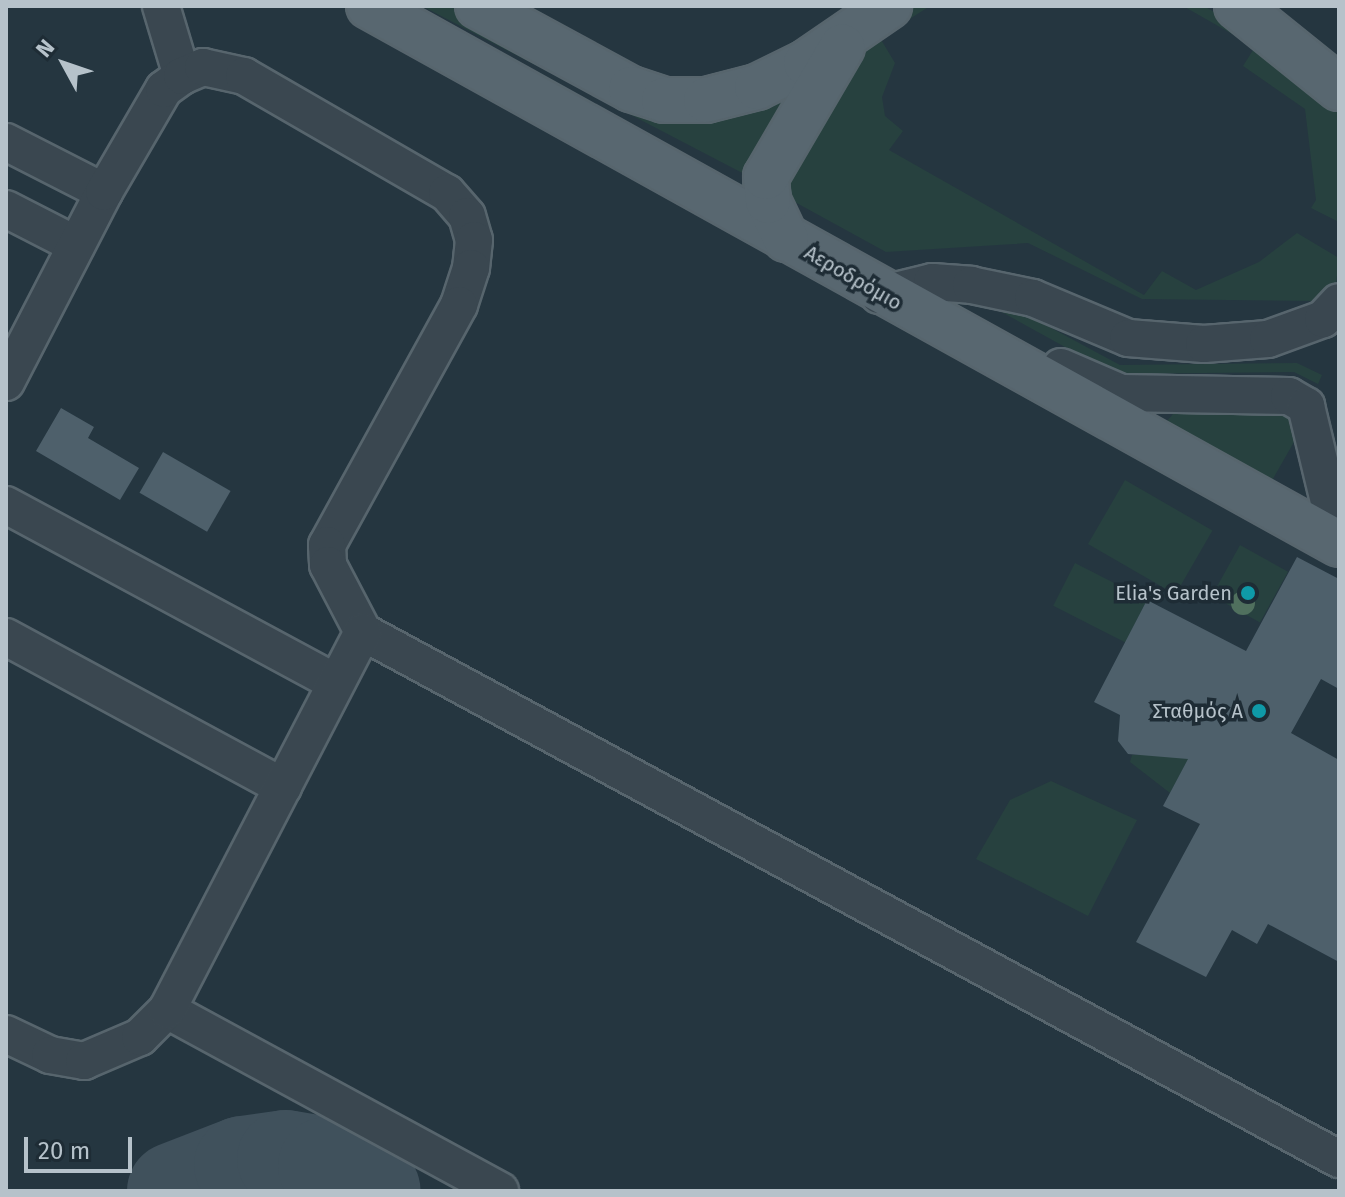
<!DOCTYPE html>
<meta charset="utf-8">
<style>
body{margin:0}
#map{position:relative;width:1345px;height:1197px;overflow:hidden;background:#253640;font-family:"Fira Sans",sans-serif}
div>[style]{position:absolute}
.green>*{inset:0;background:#27413f;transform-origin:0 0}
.taxiway>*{height:98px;margin:-49px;padding:0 49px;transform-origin:49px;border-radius:49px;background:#40515c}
.building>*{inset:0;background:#4e606b;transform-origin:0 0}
.roads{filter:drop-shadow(2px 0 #57656d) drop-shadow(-2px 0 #57656d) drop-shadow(0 2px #57656d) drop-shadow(0 -2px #57656d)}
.minor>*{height:36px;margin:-18px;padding:0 18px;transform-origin:18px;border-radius:18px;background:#3a4750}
.major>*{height:44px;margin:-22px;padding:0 22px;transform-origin:22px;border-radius:22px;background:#586770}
.trees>*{width:24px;height:24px;margin:-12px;border-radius:50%;background:#50705e}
.dots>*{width:22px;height:22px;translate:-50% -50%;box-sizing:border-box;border:4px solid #1e2c35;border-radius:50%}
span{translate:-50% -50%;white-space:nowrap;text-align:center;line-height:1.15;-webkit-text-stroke:7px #1e2c35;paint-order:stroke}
.street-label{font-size:20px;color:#b6c2ca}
.poi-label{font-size:20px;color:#b6c2ca}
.right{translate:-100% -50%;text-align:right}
.frame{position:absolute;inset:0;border:8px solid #b6c2ca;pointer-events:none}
.north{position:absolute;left:24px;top:24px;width:80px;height:80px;-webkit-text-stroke:6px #1e2c35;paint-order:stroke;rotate:310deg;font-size:22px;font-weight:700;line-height:32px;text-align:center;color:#b6c2ca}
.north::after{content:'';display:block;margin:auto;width:28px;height:36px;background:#b6c2ca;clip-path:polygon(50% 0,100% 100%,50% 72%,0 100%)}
.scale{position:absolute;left:24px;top:1137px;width:108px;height:36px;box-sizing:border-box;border:4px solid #b6c2ca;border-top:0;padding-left:10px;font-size:24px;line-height:28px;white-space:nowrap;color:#b6c2ca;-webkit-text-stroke:6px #1e2c35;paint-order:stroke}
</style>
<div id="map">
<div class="green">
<div style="clip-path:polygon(422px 6px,454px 6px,656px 105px,806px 77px,750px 177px)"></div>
<div style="clip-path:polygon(912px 6px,930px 6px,880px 38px,895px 63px,882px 97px,885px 116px,903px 131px,889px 150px,1144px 295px,1162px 271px,1196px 290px,1259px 262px,1297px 233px,1339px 258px,1336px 284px,1312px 301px,1142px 299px,1028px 243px,886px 252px,793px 201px,787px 185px,791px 162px,877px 28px)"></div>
<div style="clip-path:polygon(1183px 6px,1204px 6px,1262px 40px,1339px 105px,1339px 222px,1311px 208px,1316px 200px,1305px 109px,1243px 66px,1255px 47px)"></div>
<div style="clip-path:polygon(1003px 302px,1120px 365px,1297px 363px,1322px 375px,1318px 384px,1294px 372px,1114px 374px,998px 310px)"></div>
<div style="clip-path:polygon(1279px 406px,1302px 428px,1270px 484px,1161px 428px,1178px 408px)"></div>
<div style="left:1125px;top:480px;width:101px;height:74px;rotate:30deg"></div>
<div style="left:1240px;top:545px;width:55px;height:58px;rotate:29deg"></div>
<div style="left:1075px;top:563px;width:81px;height:48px;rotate:27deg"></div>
<div style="clip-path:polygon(1246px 652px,1170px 793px,1130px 762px,1132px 755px,1153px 755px)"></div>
<div style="clip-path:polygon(1051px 781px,1137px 820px,1088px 916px,976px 859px,1010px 800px)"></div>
</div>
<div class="taxiway">
<div style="left:176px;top:1191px;width:72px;rotate:-21.2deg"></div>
<div style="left:243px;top:1165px;width:43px;rotate:-7.9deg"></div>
<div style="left:286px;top:1159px;width:42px;rotate:9.7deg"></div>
<div style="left:327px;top:1166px;width:51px;rotate:29.1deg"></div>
</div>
<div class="building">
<div style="clip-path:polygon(61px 408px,94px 427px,88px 438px,139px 468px,120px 500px,36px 451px)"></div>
<div style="left:163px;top:452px;width:78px;height:47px;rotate:30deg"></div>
<div style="clip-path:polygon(1297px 557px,1339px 579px,1339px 689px,1321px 679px,1291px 733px,1339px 760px,1339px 962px,1268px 924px,1257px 944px,1232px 930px,1206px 977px,1136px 942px,1200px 824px,1163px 806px,1188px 759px,1128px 754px,1118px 741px,1120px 715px,1094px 702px,1147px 600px,1246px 651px)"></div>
</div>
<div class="roads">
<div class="minor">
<div style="left:161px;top:6px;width:73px;rotate:73.3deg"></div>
<div style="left:6px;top:142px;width:110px;rotate:27deg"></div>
<div style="left:6px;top:209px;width:79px;rotate:27.2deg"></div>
<div style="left:879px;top:295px;width:55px;rotate:-13.8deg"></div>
<div style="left:932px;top:282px;width:39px;rotate:4deg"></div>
<div style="left:971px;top:285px;width:63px;rotate:11.8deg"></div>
<div style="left:1033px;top:298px;width:103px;rotate:22.8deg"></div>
<div style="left:1128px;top:338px;width:76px;rotate:4.5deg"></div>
<div style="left:1204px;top:344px;width:64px;rotate:-4.5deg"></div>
<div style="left:1268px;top:339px;width:59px;rotate:-20deg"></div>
<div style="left:1323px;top:319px;width:23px;rotate:-47deg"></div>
<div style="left:1061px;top:367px;width:65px;rotate:23.4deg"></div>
<div style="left:1121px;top:393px;width:168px;rotate:1deg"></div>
<div style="left:1289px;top:396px;width:20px;rotate:30deg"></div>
<div style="left:1306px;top:406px;width:141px;rotate:76.5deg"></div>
<div style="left:6px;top:382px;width:214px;rotate:-62.7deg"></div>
<div style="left:104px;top:192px;width:119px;rotate:-59.8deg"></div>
<div style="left:164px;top:89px;width:22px;rotate:-36deg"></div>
<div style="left:182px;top:76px;width:23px;rotate:-23deg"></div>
<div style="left:203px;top:67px;width:42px;rotate:12.4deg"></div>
<div style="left:244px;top:76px;width:234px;rotate:30deg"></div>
<div style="left:447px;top:193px;width:30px;rotate:49deg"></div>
<div style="left:467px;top:216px;width:25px;rotate:74deg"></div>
<div style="left:474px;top:240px;width:28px;rotate:96deg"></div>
<div style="left:471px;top:268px;width:39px;rotate:108deg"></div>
<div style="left:459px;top:305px;width:274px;rotate:118.8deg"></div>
<div style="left:327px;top:545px;width:20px;rotate:87deg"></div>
<div style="left:328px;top:565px;width:76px;rotate:62.4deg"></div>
<div style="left:363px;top:632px;width:1109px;rotate:28.37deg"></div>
<div style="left:6px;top:505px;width:374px;rotate:28.3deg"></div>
<div style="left:6px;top:637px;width:315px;rotate:28.4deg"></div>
<div style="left:167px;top:1010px;width:379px;rotate:28.5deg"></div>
<div style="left:6px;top:1034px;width:49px;rotate:25.5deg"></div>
<div style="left:50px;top:1055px;width:35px;rotate:10deg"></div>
<div style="left:84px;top:1061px;width:61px;rotate:-23.2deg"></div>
<div style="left:140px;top:1037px;width:38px;rotate:-45deg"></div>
<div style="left:167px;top:1010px;width:426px;rotate:-62.6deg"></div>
</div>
<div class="major">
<div style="left:369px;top:6px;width:1109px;rotate:29.01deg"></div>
<div style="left:478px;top:6px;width:174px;rotate:28.5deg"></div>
<div style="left:631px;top:89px;width:35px;rotate:18deg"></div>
<div style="left:664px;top:100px;width:42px"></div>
<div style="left:706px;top:100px;width:53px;rotate:-14.3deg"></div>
<div style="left:757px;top:87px;width:55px;rotate:-26.1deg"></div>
<div style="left:806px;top:63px;width:101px;rotate:-34.5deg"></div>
<div style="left:1237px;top:6px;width:131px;rotate:38.8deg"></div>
<div style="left:786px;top:239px;width:42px;rotate:-115.3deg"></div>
<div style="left:768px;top:201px;width:24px;rotate:-95deg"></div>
<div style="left:766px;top:177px;width:151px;rotate:-59.7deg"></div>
</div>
</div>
<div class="trees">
<div style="left:1243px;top:603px"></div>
</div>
<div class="dots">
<div style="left:1248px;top:593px;background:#0f9aa8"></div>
<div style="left:1259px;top:711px;background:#0f9aa8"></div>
</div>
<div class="street-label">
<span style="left:853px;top:278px;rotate:30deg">Αεροδρόμιο</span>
</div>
<div class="poi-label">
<span class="right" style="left:1232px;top:593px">Elia's Garden</span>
<span class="right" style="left:1243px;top:711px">Σταθμός Α</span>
</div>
<div class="frame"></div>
<div class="north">N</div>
<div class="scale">20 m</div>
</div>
